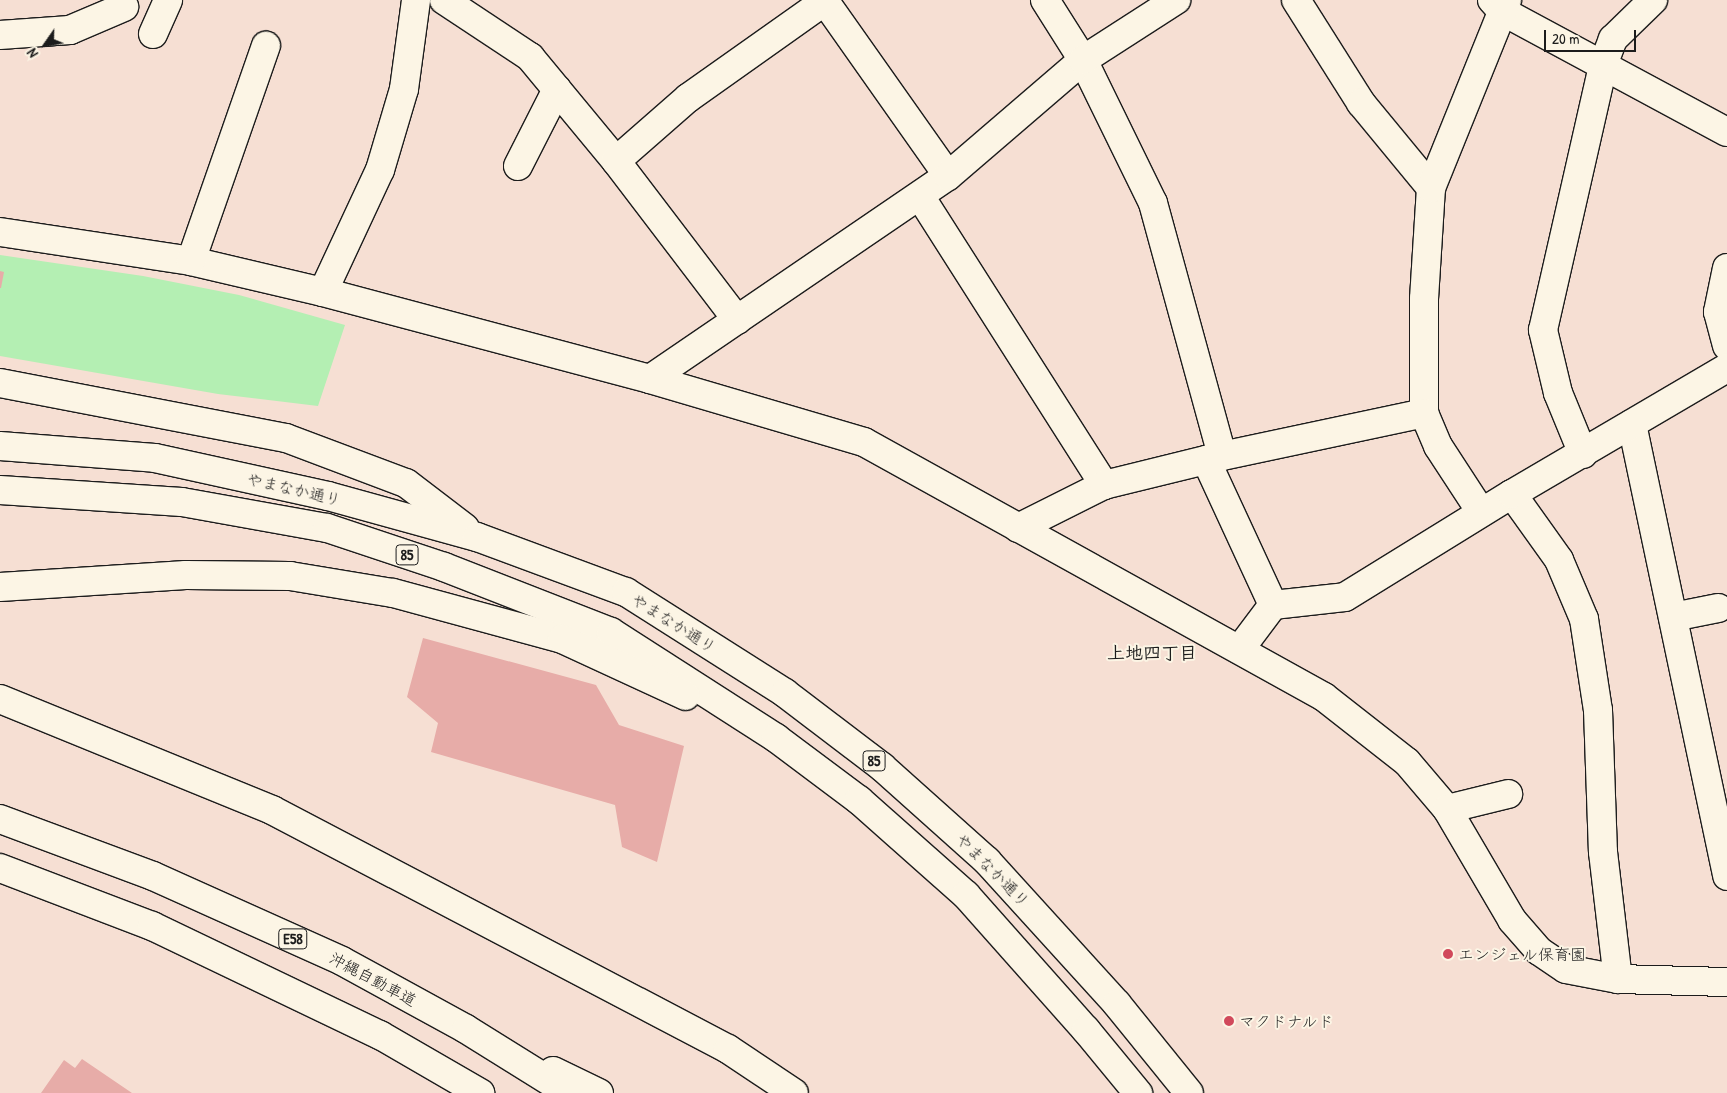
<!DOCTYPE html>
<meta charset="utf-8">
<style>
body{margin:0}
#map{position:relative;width:1727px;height:1093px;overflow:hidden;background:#f6dfd3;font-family:"Patrick Hand","Klee One",sans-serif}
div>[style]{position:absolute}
.green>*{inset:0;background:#b4efb3}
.building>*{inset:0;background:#e7aca8}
.roads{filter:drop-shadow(1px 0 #1c1c1c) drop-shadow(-1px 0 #1c1c1c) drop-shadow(0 1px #1c1c1c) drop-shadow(0 -1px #1c1c1c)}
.minor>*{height:28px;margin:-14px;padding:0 14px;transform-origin:14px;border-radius:14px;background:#fcf5e5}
.major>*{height:28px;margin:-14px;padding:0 14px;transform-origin:14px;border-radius:14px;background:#fcf5e5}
.highway>*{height:28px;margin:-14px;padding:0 14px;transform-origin:14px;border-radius:14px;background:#fcf5e5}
.dots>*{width:14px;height:14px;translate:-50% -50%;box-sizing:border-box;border:2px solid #fcf5e5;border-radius:50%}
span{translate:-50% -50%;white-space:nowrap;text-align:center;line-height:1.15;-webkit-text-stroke:4px #fcf5e5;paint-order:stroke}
.shield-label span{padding:1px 4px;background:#fcf5e5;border:1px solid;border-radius:4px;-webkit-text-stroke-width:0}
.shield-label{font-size:15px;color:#1c1c1c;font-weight:700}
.street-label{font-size:16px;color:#1c1c1c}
.poi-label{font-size:16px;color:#1c1c1c}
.left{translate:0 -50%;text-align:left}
.neighbourhood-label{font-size:18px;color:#1c1c1c;font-weight:700}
.north{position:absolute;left:20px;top:20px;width:50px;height:50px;-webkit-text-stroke:4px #fcf5e5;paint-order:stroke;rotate:237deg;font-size:14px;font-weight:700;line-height:20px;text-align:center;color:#1c1c1c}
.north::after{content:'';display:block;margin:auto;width:18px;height:22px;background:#1c1c1c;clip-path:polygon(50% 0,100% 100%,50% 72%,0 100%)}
.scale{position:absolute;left:1544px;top:30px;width:92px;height:22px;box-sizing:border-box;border:2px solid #1c1c1c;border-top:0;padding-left:6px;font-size:15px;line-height:18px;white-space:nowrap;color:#1c1c1c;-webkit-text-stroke:4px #fcf5e5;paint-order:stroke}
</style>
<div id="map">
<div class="green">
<div style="clip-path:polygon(0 255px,143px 276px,239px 295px,345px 325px,318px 406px,218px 394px,0 356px)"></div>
</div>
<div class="building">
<div style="clip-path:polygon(0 271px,4px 272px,1px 288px,0 288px)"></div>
<div style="clip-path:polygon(423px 638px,596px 685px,619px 725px,684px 746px,657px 862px,622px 847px,615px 805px,431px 752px,438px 723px,407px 697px)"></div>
<div style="clip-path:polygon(82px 1059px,132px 1093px,41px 1093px,64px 1060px,75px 1068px)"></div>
</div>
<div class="roads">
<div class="minor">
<div style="left:444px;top:0;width:103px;rotate:33.5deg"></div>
<div style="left:530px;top:57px;width:135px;rotate:50.4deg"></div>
<div style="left:616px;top:161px;width:200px;rotate:52.7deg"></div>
<div style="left:824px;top:0;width:215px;rotate:54.8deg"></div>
<div style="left:1045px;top:0;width:71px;rotate:57.7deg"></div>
<div style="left:1083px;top:60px;width:159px;rotate:63.9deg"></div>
<div style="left:1153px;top:203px;width:262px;rotate:74.7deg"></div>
<div style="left:1296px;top:0;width:122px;rotate:57.7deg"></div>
<div style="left:1361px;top:103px;width:110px;rotate:50.5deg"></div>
<div style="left:1492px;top:0;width:15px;rotate:48deg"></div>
<div style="left:1502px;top:11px;width:255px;rotate:28.3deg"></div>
<div style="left:153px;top:34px;width:37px;rotate:-66deg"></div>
<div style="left:0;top:35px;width:70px;rotate:-4.1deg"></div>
<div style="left:70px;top:30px;width:59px;rotate:-23.1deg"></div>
<div style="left:616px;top:161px;width:96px;rotate:-41.2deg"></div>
<div style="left:688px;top:98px;width:168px;rotate:-35.3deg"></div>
<div style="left:518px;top:166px;width:86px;rotate:-63.1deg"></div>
<div style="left:920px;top:196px;width:343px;rotate:57.5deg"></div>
<div style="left:0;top:232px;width:193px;rotate:8.6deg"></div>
<div style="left:191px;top:261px;width:136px;rotate:13.2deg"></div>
<div style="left:323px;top:292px;width:338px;rotate:14.9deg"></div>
<div style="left:650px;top:379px;width:223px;rotate:16.4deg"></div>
<div style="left:864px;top:442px;width:526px;rotate:29deg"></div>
<div style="left:1324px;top:697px;width:105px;rotate:38.1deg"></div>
<div style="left:1407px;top:762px;width:62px;rotate:49.6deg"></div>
<div style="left:1447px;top:809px;width:129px;rotate:59.6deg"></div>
<div style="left:1512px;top:920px;width:41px;rotate:48.9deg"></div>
<div style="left:1539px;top:951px;width:32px;rotate:34deg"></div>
<div style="left:1566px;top:969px;width:53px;rotate:10.9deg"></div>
<div style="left:1618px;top:979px;width:109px;rotate:1.6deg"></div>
<div style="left:191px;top:261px;width:228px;rotate:-70.8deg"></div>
<div style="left:1727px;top:268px;width:45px;rotate:101.6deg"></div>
<div style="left:1718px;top:312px;width:35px;rotate:75deg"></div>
<div style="left:323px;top:292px;width:135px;rotate:-65deg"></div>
<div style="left:380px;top:170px;width:84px;rotate:-73.5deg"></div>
<div style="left:404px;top:89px;width:90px;rotate:-82.3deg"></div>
<div style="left:650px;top:379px;width:361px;rotate:-34.3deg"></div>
<div style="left:948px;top:176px;width:178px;rotate:-40.7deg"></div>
<div style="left:1083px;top:60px;width:111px;rotate:-32.8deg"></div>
<div style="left:1424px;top:413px;width:114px;rotate:-90deg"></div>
<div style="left:1424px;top:299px;width:111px;rotate:-86.4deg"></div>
<div style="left:1431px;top:188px;width:203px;rotate:-68deg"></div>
<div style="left:1632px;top:424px;width:462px;rotate:78.1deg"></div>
<div style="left:1583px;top:454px;width:66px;rotate:-112.3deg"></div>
<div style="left:1558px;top:393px;width:65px;rotate:-103.4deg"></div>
<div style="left:1543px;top:330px;width:272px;rotate:-77.2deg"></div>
<div style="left:1603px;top:65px;width:28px;rotate:-69deg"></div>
<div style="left:1613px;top:39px;width:56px;rotate:-44.3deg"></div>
<div style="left:1206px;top:460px;width:160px;rotate:65.2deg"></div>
<div style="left:1512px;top:494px;width:81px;rotate:54.5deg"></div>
<div style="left:1559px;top:560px;width:64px;rotate:67deg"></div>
<div style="left:1584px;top:619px;width:92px;rotate:81.3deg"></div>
<div style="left:1598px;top:710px;width:142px;rotate:88deg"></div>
<div style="left:1603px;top:852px;width:128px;rotate:83.3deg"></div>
<div style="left:1018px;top:528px;width:96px;rotate:-26.6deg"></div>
<div style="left:1104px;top:485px;width:122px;rotate:-13.8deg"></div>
<div style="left:1222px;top:456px;width:207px;rotate:-12deg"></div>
<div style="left:1424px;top:413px;width:36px;rotate:67deg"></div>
<div style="left:1438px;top:446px;width:79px;rotate:56.9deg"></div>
<div style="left:1673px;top:617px;width:46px;rotate:-11.3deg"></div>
<div style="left:1240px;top:649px;width:55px;rotate:-53.1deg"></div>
<div style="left:1273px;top:605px;width:72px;rotate:-6.3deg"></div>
<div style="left:1345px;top:597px;width:196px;rotate:-31.7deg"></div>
<div style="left:1512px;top:494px;width:249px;rotate:-30.4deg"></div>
<div style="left:0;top:699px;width:294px;rotate:22.2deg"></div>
<div style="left:272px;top:810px;width:515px;rotate:27.66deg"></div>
<div style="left:728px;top:1049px;width:79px;rotate:33.7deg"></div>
<div style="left:1447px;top:809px;width:63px;rotate:-13.8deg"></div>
</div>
<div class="major">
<div style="left:0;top:383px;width:291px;rotate:10.9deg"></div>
<div style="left:286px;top:438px;width:128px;rotate:20.6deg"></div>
<div style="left:406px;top:483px;width:74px;rotate:37.3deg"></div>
<div style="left:0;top:446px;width:155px;rotate:4.4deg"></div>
<div style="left:155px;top:458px;width:177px;rotate:12.4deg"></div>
<div style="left:328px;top:496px;width:155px;rotate:15.4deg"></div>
<div style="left:477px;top:537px;width:159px;rotate:20.3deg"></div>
<div style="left:626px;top:592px;width:188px;rotate:32.4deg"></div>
<div style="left:785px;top:693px;width:122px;rotate:37.3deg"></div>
<div style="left:882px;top:767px;width:141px;rotate:41.8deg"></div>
<div style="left:987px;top:861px;width:193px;rotate:47.7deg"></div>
<div style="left:1117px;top:1004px;width:114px;rotate:51deg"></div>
<div style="left:0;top:490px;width:182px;rotate:3.8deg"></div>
<div style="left:182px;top:502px;width:147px;rotate:10.2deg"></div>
<div style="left:327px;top:528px;width:123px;rotate:18.4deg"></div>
<div style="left:444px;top:567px;width:179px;rotate:21.3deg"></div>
<div style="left:611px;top:632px;width:196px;rotate:32.7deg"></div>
<div style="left:776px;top:738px;width:104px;rotate:36.8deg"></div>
<div style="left:859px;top:800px;width:143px;rotate:41.6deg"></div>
<div style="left:966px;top:895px;width:181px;rotate:48.4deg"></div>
<div style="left:1086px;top:1030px;width:82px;rotate:50.5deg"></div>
<div style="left:0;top:587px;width:186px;rotate:-3.7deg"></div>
<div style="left:186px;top:575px;width:104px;rotate:0.6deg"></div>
<div style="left:290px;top:576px;width:104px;rotate:9.4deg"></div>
<div style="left:393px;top:593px;width:175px;rotate:15.2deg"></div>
<div style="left:562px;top:639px;width:136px;rotate:24.7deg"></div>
</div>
<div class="highway">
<div style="left:0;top:819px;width:163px;rotate:20.4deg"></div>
<div style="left:153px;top:876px;width:207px;rotate:24.2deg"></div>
<div style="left:342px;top:961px;width:141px;rotate:28.7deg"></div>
<div style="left:466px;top:1029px;width:121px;rotate:31.9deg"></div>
<div style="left:0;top:868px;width:163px;rotate:20.9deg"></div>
<div style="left:152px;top:926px;width:253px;rotate:25.6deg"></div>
<div style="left:380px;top:1035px;width:116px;rotate:30.1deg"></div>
<div style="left:553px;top:1071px;width:51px;rotate:25.6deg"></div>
</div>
</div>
<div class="dots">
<div style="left:1448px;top:954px;background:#d1495b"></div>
<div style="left:1229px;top:1021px;background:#d1495b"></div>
</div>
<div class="shield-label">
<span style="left:407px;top:555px">85</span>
<span style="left:874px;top:761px">85</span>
<span style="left:293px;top:939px">E58</span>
</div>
<div class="street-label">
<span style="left:294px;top:489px;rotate:13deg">やまなか通り</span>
<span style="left:674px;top:623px;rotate:32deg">やまなか通り</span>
<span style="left:993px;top:870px;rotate:45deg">やまなか通り</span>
<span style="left:373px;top:979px;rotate:28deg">沖縄自動車道</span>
</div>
<div class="poi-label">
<span class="left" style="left:1458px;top:954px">エンジェル保育園</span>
<span class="left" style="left:1239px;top:1021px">マクドナルド</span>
</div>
<div class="neighbourhood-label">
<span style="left:1152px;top:653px">上地四丁目</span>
</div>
<div class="north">N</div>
<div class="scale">20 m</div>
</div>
